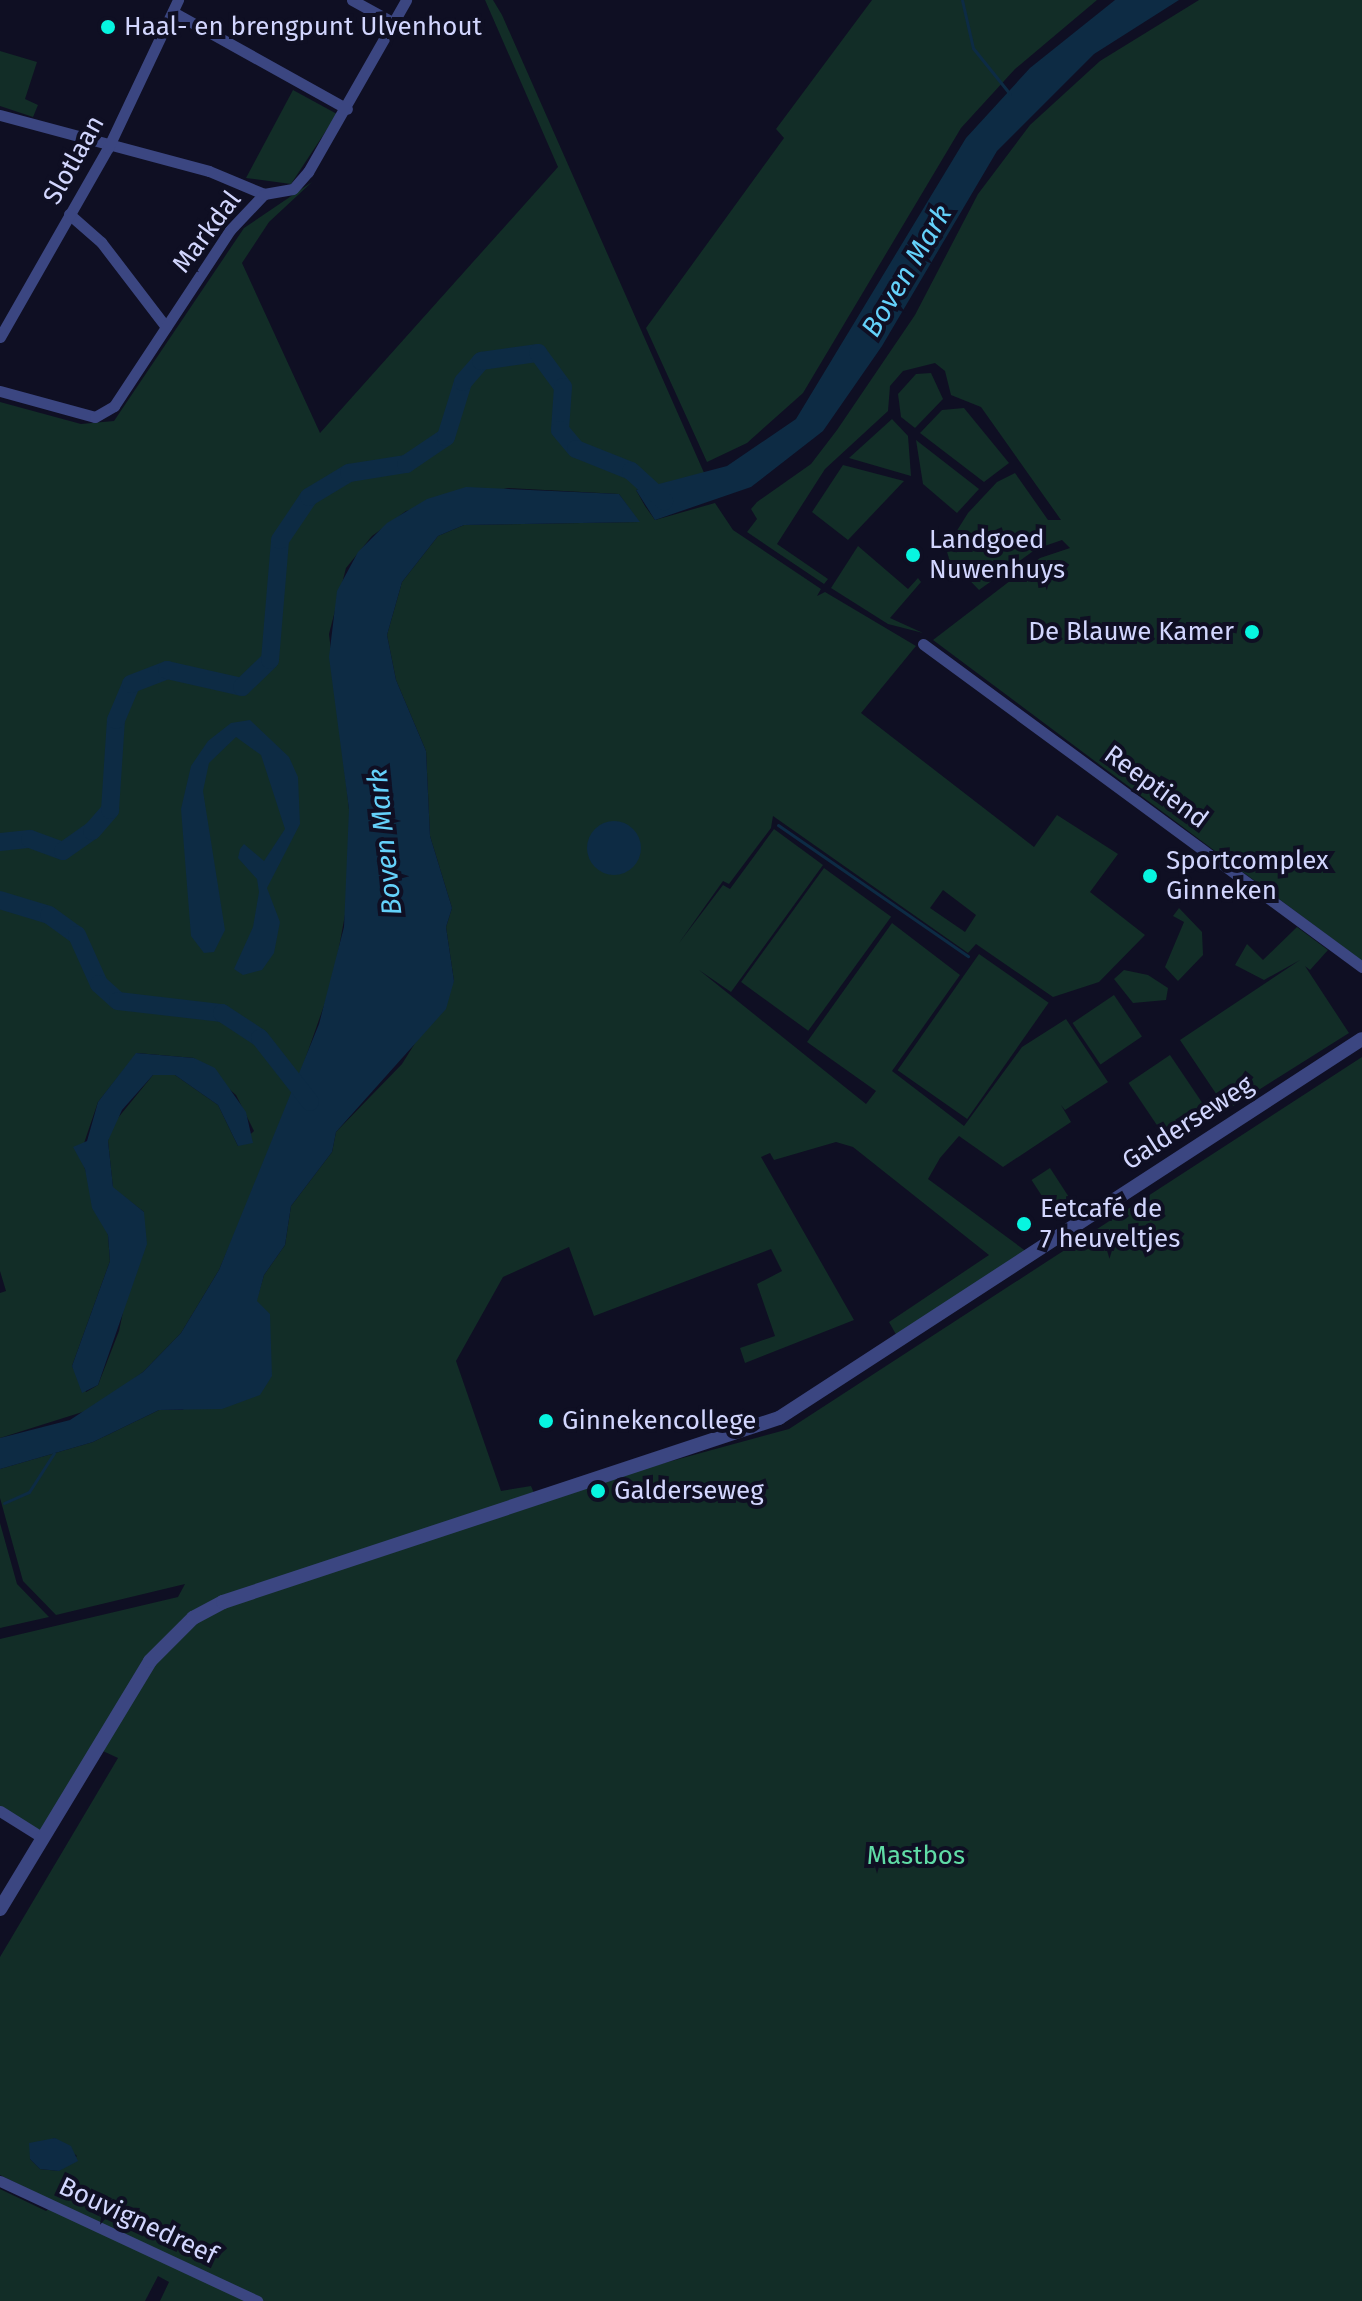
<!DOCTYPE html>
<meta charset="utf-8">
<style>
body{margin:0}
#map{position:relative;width:1362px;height:2301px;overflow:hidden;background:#0f0f23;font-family:"Fira Sans",sans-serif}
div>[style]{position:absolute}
.green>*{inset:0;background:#122d27;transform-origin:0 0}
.water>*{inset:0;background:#0d2b44}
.round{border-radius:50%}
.stream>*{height:3px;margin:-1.5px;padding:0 1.5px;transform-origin:1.5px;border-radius:1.5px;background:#0d2b44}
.river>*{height:18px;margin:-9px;padding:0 9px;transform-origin:9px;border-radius:9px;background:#0d2b44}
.minor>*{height:11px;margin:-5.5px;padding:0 5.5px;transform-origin:5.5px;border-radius:5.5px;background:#3b4681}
.tertiary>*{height:14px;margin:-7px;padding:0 7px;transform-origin:7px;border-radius:7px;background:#3b4681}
.dots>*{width:22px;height:22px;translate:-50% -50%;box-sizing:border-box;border:4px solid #0f0f23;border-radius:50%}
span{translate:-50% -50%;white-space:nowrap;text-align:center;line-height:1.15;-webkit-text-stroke:8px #0f0f23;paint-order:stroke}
.poi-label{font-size:26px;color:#d2d6fe}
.left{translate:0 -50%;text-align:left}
.right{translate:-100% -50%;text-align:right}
.street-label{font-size:26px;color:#d2d6fe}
.park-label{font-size:26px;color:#60dca6}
.water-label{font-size:28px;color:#64d1fa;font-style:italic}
</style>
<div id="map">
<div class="green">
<div style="clip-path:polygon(evenodd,485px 0,493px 0,502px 15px,705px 475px,636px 490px,645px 506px,655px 520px,715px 503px,733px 530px,821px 589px,817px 596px,825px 592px,916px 646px,861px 713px,1034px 847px,1057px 815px,1118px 854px,1090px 892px,1145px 935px,1099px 982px,1053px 997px,976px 944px,968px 953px,773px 816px,771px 828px,729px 884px,723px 881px,679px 943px,723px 885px,730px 889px,774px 829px,823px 865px,731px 992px,699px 970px,866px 1104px,876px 1091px,807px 1042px,892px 923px,960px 975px,892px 1071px,964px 1126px,1022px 1047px,1066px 1019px,1108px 1082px,1065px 1110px,1061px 1105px,1071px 1122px,1003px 1167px,959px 1136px,940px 1158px,928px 1179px,1027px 1252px,898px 1338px,889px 1322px,989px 1255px,853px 1147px,836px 1142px,774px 1160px,770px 1153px,761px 1157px,854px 1320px,745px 1363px,740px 1348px,775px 1336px,757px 1284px,782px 1271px,771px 1249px,594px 1316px,569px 1247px,503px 1277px,456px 1361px,501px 1491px,531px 1486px,536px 1498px,789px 1429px,1362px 1057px,1362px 2301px,160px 2301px,169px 2282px,158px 2276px,145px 2301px,0 2301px,0 2189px,46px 2211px,57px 2203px,0 2175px,0 1957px,118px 1758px,92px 1746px,40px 1832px,0 1807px,0 1639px,178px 1597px,185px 1584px,56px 1615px,23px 1581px,0 1498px,0 1469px,93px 1442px,159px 1410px,183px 1410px,256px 1302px,264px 1275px,285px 1245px,291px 1206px,332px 1152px,336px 1132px,402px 1064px,454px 981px,446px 927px,452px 908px,430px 836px,426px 751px,396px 680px,387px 635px,402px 582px,438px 536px,464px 525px,639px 522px,619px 494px,508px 488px,406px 511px,372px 536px,346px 568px,329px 634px,349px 809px,349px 893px,333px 980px,288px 1108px,219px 1270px,181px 1333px,143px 1372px,92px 1409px,0 1438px,0 1293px,6px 1291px,0 1271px,0 402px,81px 424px,114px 421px,244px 228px,312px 182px,269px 222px,242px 263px,320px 433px,558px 167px,485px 0,943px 890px,976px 915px,965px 932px,930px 908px,943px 890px,485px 0,137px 1053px,194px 1058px,236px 1095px,254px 1131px,238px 1146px,218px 1105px,175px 1075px,153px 1075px,113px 1124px,108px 1141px,113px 1188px,144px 1212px,119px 1331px,98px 1385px,86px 1392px,72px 1366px,110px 1261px,108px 1235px,80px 1155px,98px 1102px,137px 1053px,485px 0,55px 2138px,77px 2156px,59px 2171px,40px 2169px,30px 2159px,31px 2147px,55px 2138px)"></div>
<div style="clip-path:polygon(872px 0,1097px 0,1015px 69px,961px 128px,803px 393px,747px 443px,707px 462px,646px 328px,784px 138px,776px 129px)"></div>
<div style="clip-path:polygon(1199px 0,1362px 0,1362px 961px,933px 640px,1040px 558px,1070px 548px,1062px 540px,1036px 549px,979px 590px,949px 559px,946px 548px,968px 513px,997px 482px,1015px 473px,1048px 520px,1061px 520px,981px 407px,951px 395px,945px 371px,935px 363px,903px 371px,890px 386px,888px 411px,825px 469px,777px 544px,828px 579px,824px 584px,747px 532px,757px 519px,751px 509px,757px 502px,811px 464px,837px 430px,915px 315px,978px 194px,1030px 125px,1100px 61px)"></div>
<div style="clip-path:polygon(0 51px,37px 62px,25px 99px,38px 105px,33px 117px,0 106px)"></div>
<div style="clip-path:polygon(293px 90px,337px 114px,291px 184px,246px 178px)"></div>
<div style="clip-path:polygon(931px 373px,943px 399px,915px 428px,901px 417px,898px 394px,916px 374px)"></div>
<div style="clip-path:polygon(964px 408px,1009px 463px,984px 482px,920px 433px,942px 410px)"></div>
<div style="clip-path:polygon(892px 419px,908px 436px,911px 476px,849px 458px)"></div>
<div style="clip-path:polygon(916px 440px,979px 489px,957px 513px,923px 484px)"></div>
<div style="clip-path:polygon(843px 465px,904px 481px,848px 540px,812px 512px)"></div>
<div style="clip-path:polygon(858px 546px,908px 589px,918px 578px,921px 582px,890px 618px,923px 633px,888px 624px,831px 588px)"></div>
<div style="left:824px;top:868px;width:83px;height:141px;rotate:36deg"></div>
<div style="clip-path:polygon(1179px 908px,1202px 932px,1203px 955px,1178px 981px,1165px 967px,1184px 922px,1173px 916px)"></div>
<div style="clip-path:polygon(1297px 927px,1328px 950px,1310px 970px,1305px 966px,1349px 1033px,1227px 1110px,1180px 1040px,1300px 960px,1264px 980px,1235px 965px,1247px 944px,1263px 960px)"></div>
<div style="left:979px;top:954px;width:85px;height:142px;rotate:35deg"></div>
<div style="clip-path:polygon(1124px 970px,1148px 975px,1168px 988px,1166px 1000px,1133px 1003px,1114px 979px)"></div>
<div style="left:1114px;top:995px;width:50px;height:50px;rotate:56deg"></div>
<div style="left:1170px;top:1055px;width:76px;height:50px;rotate:56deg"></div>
<div style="left:1050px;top:1168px;width:48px;height:22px;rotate:57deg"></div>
<div style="clip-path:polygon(0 1523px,17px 1584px,49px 1617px,0 1628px)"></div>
</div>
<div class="water">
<div style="clip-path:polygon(1115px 0,1179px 0,1094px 54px,997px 151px,882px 346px,823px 431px,751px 487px,655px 520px,636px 490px,727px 466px,796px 419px,966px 138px,1030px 68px)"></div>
<div style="clip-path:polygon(466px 487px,619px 494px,640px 522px,464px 525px,438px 536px,402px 582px,387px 635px,396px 680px,426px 751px,430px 836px,452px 908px,446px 927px,454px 981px,446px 1009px,336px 1132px,332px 1152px,291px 1206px,285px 1245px,264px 1275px,257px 1301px,270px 1314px,272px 1376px,260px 1395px,222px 1409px,159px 1410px,93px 1442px,0 1469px,0 1438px,70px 1420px,143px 1372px,181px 1333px,219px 1270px,319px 1024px,344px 927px,349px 809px,329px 657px,337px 591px,358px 552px,387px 523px,427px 499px)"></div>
<div style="clip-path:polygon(250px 720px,289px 757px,298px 777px,300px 824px,267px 888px,280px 922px,274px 953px,262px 970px,243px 975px,234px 969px,253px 927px,259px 892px,257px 879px,238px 858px,240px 849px,244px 844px,264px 861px,285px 829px,261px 755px,236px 737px,209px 763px,203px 791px,225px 930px,214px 952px,204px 953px,191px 936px,181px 809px,191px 766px,208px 741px,231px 723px)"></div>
<div class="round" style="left:587px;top:821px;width:54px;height:54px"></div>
<div style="clip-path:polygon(136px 1053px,194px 1058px,215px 1068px,246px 1112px,253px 1143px,238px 1146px,218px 1105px,175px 1075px,153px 1075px,122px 1110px,108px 1141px,113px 1187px,144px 1212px,147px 1244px,98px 1385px,82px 1393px,72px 1366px,110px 1261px,108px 1235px,92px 1208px,85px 1169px,73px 1147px,87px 1141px,98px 1102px)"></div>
<div style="clip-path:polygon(55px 2138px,71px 2146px,78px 2161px,59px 2171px,40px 2169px,30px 2159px,29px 2143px)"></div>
</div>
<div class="stream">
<div style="left:962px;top:0;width:49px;rotate:77.1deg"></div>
<div style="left:973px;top:48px;width:59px;rotate:51.2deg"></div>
<div style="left:778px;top:825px;width:231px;rotate:34.6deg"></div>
<div style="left:4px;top:1503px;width:27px;rotate:-24deg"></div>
<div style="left:29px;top:1492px;width:46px;rotate:-57.3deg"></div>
</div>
<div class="river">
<div style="left:0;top:842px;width:30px;rotate:-6deg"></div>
<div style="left:30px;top:839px;width:35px;rotate:20deg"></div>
<div style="left:63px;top:851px;width:35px;rotate:-35deg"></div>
<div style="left:92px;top:831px;width:28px;rotate:-49deg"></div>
<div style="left:110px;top:810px;width:90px;rotate:-86.2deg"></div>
<div style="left:116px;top:720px;width:39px;rotate:-67deg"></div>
<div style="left:131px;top:684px;width:39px;rotate:-21deg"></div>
<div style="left:167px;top:670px;width:77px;rotate:12.8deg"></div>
<div style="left:242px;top:687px;width:39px;rotate:-44deg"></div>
<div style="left:270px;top:660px;width:120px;rotate:-85.2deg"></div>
<div style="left:280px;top:540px;width:52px;rotate:-56deg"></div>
<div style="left:309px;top:497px;width:47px;rotate:-31deg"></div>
<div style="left:349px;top:473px;width:58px;rotate:-9deg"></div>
<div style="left:406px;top:464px;width:48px;rotate:-34deg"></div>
<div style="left:446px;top:437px;width:58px;rotate:-72.8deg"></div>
<div style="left:463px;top:382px;width:28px;rotate:-49deg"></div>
<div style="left:481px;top:361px;width:58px;rotate:-8deg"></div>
<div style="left:538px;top:353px;width:42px;rotate:53.7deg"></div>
<div style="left:563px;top:387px;width:43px;rotate:94deg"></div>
<div style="left:560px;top:430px;width:25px;rotate:50deg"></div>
<div style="left:576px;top:449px;width:59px;rotate:21.8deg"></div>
<div style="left:631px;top:471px;width:45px;rotate:42.3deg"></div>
<div style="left:0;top:900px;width:51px;rotate:17deg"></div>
<div style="left:49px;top:915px;width:34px;rotate:36deg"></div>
<div style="left:77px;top:935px;width:54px;rotate:65.8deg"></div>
<div style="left:99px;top:984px;width:25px;rotate:42deg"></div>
<div style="left:118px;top:1001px;width:105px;rotate:6.6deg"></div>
<div style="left:222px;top:1013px;width:45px;rotate:33.3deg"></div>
<div style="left:260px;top:1038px;width:81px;rotate:52deg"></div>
</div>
<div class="minor">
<div style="left:352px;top:0;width:48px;rotate:28.7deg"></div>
<div style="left:173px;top:12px;width:199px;rotate:29.1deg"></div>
<div style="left:0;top:115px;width:216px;rotate:15deg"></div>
<div style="left:209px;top:171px;width:60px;rotate:22.7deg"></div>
<div style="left:69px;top:214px;width:43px;rotate:41.2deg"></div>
<div style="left:101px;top:242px;width:107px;rotate:52.6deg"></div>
<div style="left:0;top:337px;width:218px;rotate:-60.3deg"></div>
<div style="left:108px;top:148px;width:164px;rotate:-64.7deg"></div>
<div style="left:0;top:391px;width:98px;rotate:15.3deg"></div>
<div style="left:95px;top:417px;width:22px;rotate:-30deg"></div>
<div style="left:114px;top:406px;width:211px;rotate:-56.6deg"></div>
<div style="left:230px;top:230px;width:50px;rotate:-46.6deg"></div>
<div style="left:264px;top:194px;width:29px;rotate:-10deg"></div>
<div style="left:293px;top:189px;width:23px;rotate:-49deg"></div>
<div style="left:308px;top:172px;width:198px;rotate:-60.3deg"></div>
<div style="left:923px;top:644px;width:545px;rotate:36.34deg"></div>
<div style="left:0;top:1811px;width:51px;rotate:32.1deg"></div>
<div style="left:0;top:2181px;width:284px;rotate:25deg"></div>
</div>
<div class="tertiary">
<div style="left:0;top:1909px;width:290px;rotate:-58.8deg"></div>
<div style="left:150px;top:1661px;width:61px;rotate:-45deg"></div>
<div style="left:193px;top:1618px;width:34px;rotate:-28deg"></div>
<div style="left:223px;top:1602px;width:586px;rotate:-18.31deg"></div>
<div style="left:779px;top:1418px;width:695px;rotate:-33.03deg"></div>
</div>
<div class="dots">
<div style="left:108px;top:27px;background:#07f5e0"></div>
<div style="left:913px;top:555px;background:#07f5e0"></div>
<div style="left:1252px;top:632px;background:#07f5e0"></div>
<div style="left:1150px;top:876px;background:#07f5e0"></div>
<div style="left:1024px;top:1224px;background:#07f5e0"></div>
<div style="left:546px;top:1421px;background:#07f5e0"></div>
<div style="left:598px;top:1491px;background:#07f5e0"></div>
</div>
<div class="poi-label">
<span class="left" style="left:124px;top:27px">Haal- en brengpunt Ulvenhout</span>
<span class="left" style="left:929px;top:555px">Landgoed<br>Nuwenhuys</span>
<span class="right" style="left:1234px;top:632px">De Blauwe Kamer</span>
<span class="left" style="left:1166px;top:876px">Sportcomplex<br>Ginneken</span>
<span class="left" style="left:1040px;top:1224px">Eetcafé de<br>7 heuveltjes</span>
<span class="left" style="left:562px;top:1421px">Ginnekencollege</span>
<span class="left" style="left:614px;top:1491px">Galderseweg</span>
</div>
<div class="street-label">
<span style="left:74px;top:160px;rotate:-61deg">Slotlaan</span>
<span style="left:207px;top:232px;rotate:-53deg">Markdal</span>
<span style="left:1156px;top:787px;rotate:36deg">Reeptiend</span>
<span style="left:1188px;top:1123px;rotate:-33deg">Galderseweg</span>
<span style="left:138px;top:2221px;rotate:25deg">Bouvignedreef</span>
</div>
<div class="park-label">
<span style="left:916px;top:1856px">Mastbos</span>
</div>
<div class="water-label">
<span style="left:907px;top:271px;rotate:-59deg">Boven Mark</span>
<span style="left:385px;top:842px;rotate:-96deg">Boven Mark</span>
</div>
</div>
